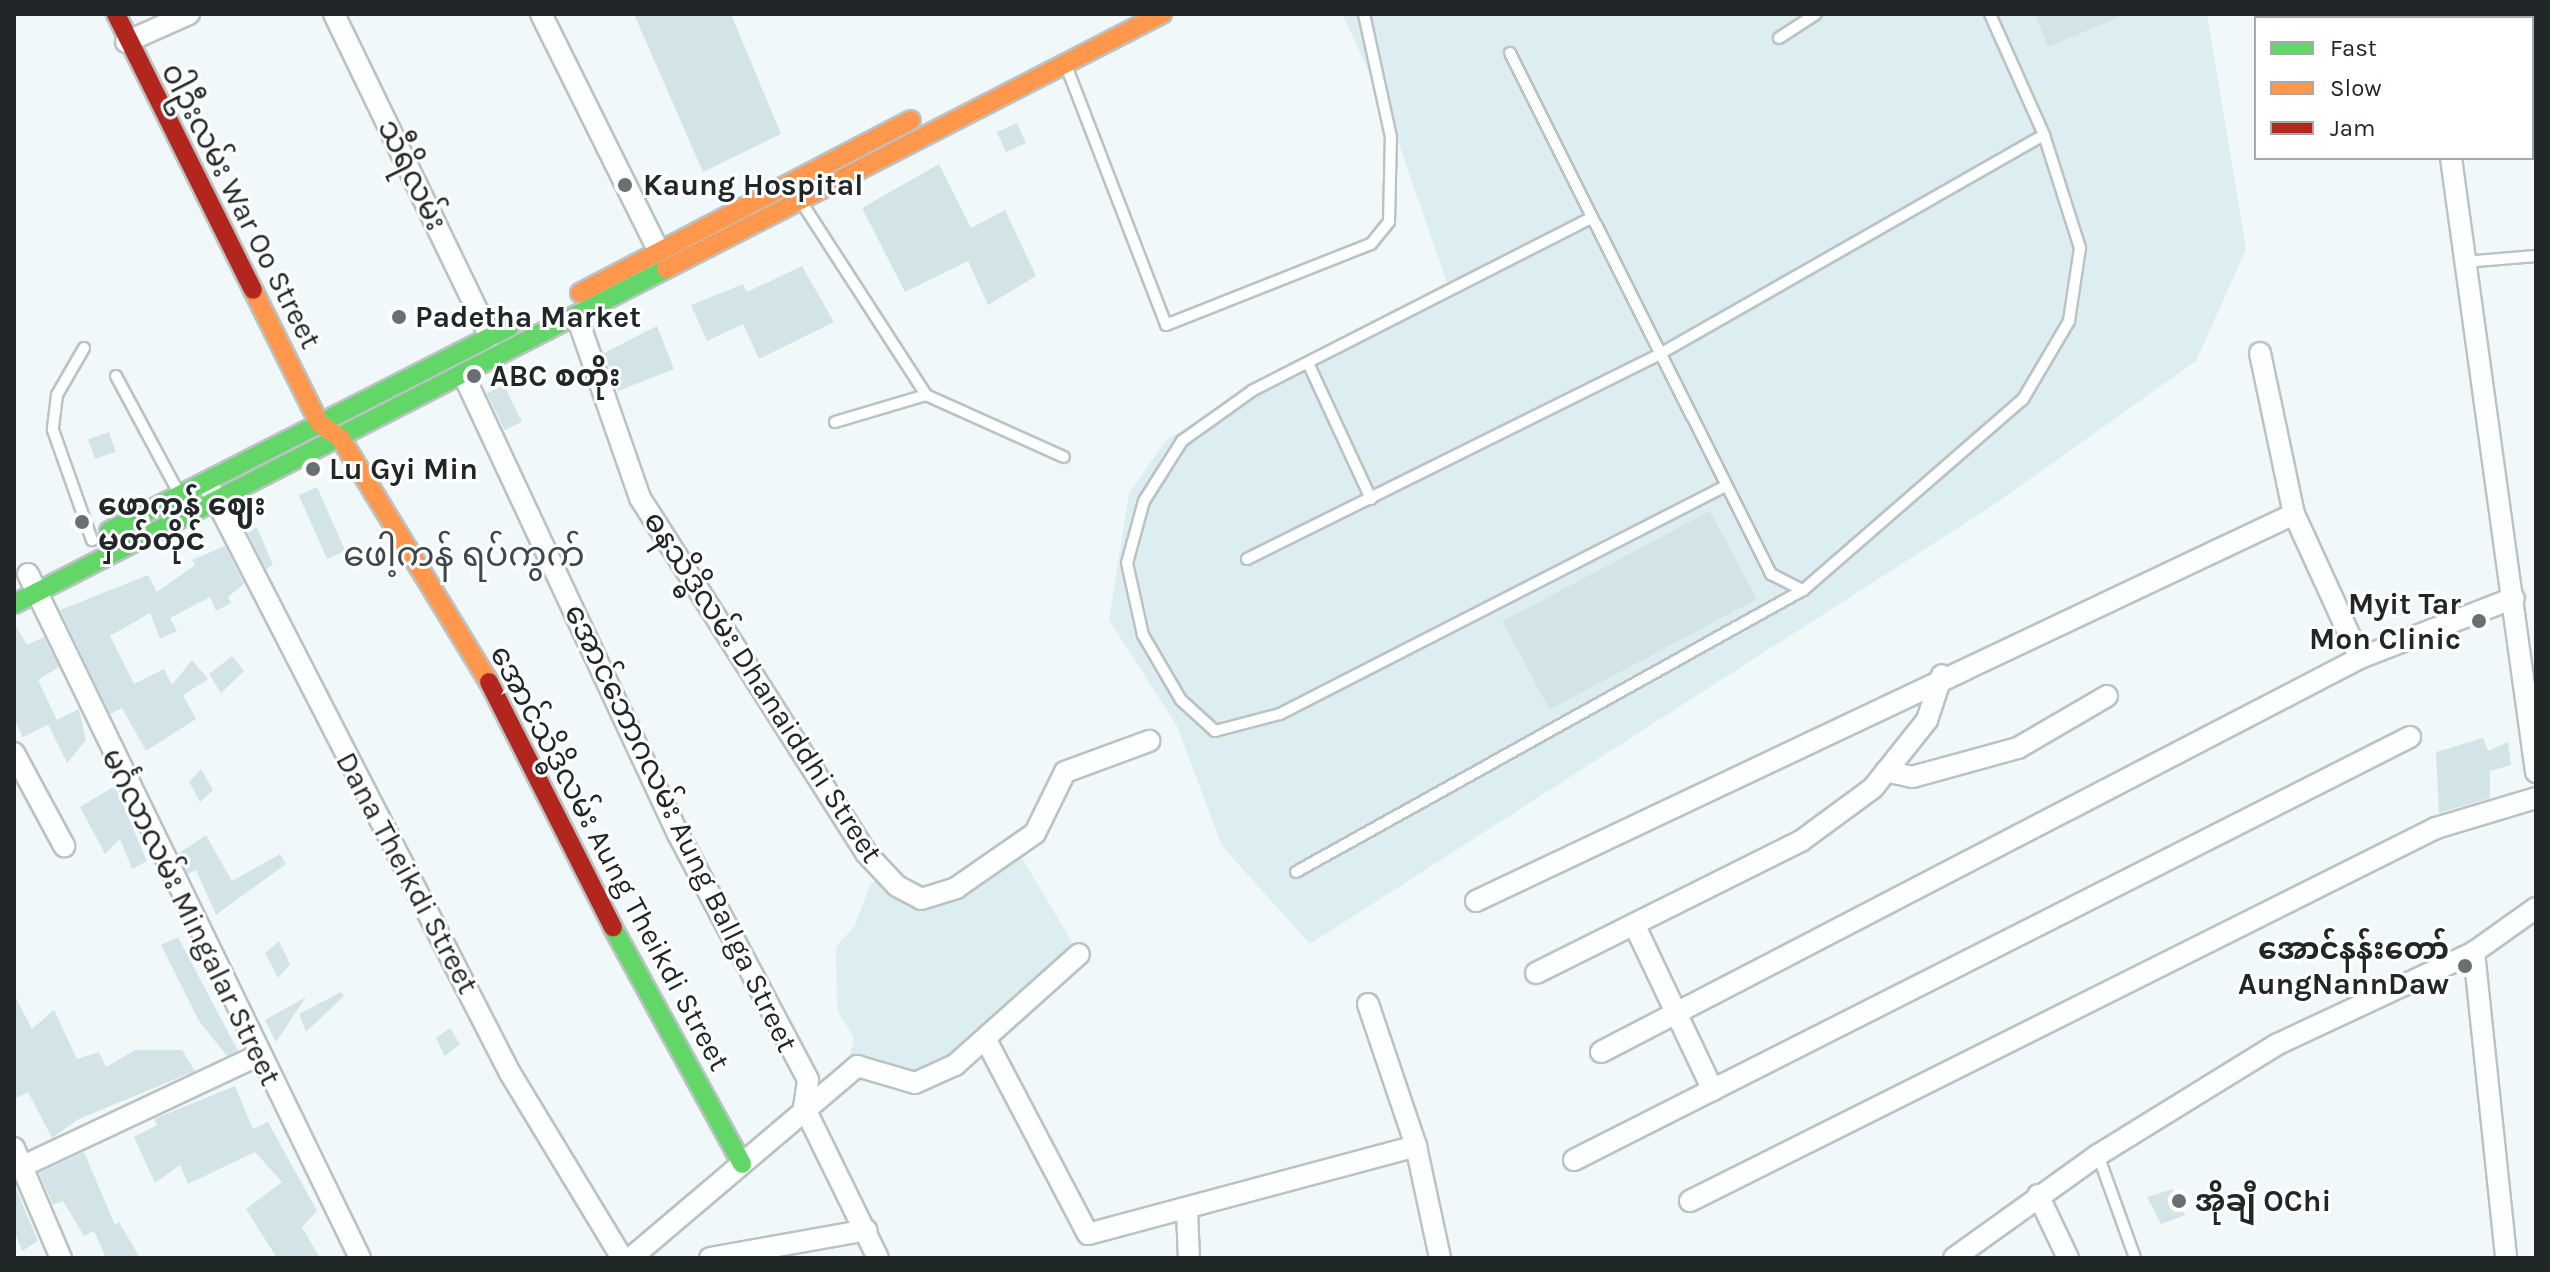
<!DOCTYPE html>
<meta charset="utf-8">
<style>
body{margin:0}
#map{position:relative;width:2550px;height:1272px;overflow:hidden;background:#f0f8fa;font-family:Karla,"Noto Sans Myanmar",sans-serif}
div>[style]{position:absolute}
.built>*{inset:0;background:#ddeef3}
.building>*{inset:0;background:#d3e4e8;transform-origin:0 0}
.roads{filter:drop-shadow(2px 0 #bbc2c4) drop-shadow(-2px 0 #bbc2c4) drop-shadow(0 2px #bbc2c4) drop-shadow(0 -2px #bbc2c4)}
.lane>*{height:10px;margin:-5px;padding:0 5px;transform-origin:5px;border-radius:5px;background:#fdfefe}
.street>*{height:20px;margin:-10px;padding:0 10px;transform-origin:10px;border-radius:10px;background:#fdfefe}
.fast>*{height:18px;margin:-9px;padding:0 9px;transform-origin:9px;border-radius:9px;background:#63d668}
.slow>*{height:18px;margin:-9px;padding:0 9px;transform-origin:9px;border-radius:9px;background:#ff974d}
.jam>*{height:18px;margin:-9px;padding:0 9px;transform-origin:9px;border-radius:9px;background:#b3261e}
.dots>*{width:22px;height:22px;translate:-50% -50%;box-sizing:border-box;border:4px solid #fff;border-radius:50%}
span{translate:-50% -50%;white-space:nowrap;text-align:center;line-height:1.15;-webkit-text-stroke:6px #fff;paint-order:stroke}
.street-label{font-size:30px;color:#212728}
.poi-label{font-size:30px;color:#212728;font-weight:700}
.left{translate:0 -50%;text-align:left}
.right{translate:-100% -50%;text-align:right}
.quarter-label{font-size:34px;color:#3c484c}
.frame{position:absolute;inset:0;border:16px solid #212728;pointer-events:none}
.legend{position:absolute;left:2254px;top:16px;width:280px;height:144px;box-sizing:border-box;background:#fff;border:2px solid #a6a9a9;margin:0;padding:10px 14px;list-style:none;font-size:24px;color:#212728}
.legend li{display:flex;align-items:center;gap:16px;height:40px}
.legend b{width:40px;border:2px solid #a6a9a9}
</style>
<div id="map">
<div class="built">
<div style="clip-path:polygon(1342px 14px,2207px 14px,2246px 249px,2196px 361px,1995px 504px,1310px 944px,1222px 846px,1177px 726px,1109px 620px,1129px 493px,1167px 439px,1450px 292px,1389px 115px)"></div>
<div style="clip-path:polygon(1019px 853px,1079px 954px,923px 1080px,857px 1066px,850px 1055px,854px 1038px,837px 1010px,836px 947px,855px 925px,870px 885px,892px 868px,931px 903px)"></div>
</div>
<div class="building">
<div style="clip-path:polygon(634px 14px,731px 14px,781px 134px,703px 172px)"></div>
<div style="clip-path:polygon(2035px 14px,2126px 14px,2048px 47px)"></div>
<div style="left:1017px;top:123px;width:22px;height:22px;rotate:66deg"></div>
<div style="clip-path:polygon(939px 164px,971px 228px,1005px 210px,1036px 276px,988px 305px,968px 261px,905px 292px,862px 208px)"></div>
<div style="clip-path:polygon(802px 266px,834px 322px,759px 359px,743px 324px,707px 341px,691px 305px,743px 284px,747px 292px)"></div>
<div style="clip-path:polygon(657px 326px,674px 369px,618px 391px,604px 353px)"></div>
<div style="left:504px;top:385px;width:41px;height:19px;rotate:64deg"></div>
<div style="left:109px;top:432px;width:21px;height:22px;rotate:71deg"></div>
<div style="left:317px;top:487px;width:70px;height:20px;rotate:66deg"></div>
<div style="left:1710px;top:511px;width:100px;height:235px;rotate:62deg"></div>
<div style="clip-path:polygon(257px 527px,273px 565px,266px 569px,248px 533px)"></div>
<div style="clip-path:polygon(225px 546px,244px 584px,228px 597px,231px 603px,216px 611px,210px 597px,170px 618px,177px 631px,160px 639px,150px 613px,110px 636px,134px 684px,164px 669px,172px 685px,192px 660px,208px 679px,183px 695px,196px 719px,146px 751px,122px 708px,110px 714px,60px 610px,148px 575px,157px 592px,195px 565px,192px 560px)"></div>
<div style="clip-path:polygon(14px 623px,27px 645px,44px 637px,59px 667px,38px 680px,57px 720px,23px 737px,14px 719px)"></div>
<div style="clip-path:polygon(232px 656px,244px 671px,221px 693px,209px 674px)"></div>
<div style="clip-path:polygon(79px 709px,86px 740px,67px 763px,48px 724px)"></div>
<div style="clip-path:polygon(2483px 738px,2488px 751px,2508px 742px,2511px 765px,2490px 771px,2490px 798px,2439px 813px,2436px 752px)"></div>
<div style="clip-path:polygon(201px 769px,213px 790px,200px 802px,189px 782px)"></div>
<div style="clip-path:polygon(115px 786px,147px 861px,132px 869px,120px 839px,105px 854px,80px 807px)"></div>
<div style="clip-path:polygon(206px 835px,232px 881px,280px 854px,286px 864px,216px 915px,196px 870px,188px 874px,178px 854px)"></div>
<div style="clip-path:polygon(178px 937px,238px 1051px,227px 1056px,199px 1021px,161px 945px)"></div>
<div style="clip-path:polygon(279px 941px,290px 964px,278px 978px,265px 953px)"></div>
<div style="clip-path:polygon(341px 992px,344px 996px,306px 1032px,299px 1014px)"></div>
<div style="clip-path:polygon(14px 994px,32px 1029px,54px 1010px,77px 1059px,99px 1052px,106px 1067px,135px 1050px,182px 1050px,195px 1071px,79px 1119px,52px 1138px,28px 1092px,14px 1099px)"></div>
<div style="clip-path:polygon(306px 997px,276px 1042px,265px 1020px)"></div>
<div style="clip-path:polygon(450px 1028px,460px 1044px,445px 1056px,436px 1038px)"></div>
<div style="clip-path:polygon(235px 1086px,253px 1129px,268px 1122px,317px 1211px,302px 1227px,320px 1258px,277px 1258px,246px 1209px,282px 1182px,255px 1152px,188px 1184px,180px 1165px,155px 1183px,134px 1137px,157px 1125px,154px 1119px)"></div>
<div style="clip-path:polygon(84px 1152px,115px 1225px,119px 1222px,140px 1258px,106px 1258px,94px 1231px,84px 1236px,63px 1201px,53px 1205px,39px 1173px)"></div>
<div style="clip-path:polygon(14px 1184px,38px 1241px,22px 1251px,14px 1230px)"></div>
<div style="clip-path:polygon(2173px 1189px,2185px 1215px,2161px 1224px,2147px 1197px)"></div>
</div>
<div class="roads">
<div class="lane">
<div style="left:1990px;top:14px;width:133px;rotate:65.9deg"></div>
<div style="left:1779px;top:38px;width:44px;rotate:-33deg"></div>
<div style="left:1510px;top:53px;width:583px;rotate:63.39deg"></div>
<div style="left:1771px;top:574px;width:36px;rotate:27deg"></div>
<div style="left:1067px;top:68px;width:275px;rotate:68.9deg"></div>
<div style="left:1166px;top:325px;width:220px;rotate:-21.6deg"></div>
<div style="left:1371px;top:244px;width:28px;rotate:-51deg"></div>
<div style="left:1389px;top:222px;width:85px;rotate:-88.7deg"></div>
<div style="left:1391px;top:137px;width:126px;rotate:-102.4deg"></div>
<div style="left:802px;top:203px;width:229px;rotate:57.1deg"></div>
<div style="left:1589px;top:219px;width:378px;rotate:153deg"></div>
<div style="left:1252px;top:391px;width:86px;rotate:144.5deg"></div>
<div style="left:1182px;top:441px;width:71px;rotate:122.3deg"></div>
<div style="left:1144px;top:501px;width:64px;rotate:105.3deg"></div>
<div style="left:1127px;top:563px;width:74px;rotate:77.5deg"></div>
<div style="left:1143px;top:635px;width:75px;rotate:59.7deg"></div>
<div style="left:1181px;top:700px;width:46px;rotate:42.4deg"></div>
<div style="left:1215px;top:731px;width:67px;rotate:-14.7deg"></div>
<div style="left:1280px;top:714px;width:499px;rotate:-27.1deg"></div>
<div style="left:2464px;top:262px;width:72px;rotate:-4.8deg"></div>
<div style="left:84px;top:348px;width:54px;rotate:119.9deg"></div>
<div style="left:57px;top:395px;width:35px;rotate:97deg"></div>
<div style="left:53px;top:430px;width:117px;rotate:70.5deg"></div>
<div style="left:1308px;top:363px;width:150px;rotate:65.1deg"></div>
<div style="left:116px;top:376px;width:129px;rotate:61.8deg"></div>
<div style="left:835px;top:422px;width:95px;rotate:-16.5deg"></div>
<div style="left:926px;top:395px;width:151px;rotate:24.2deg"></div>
<div style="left:1247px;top:559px;width:459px;rotate:-26.4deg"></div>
<div style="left:1658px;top:355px;width:444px;rotate:-29.7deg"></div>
<div style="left:2044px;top:135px;width:119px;rotate:72.3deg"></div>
<div style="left:2080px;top:248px;width:74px;rotate:98.6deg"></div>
<div style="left:2069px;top:321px;width:91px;rotate:120.5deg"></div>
<div style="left:2023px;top:399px;width:291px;rotate:139deg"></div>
<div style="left:1803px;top:590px;width:580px;rotate:150.92deg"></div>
<div style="left:2098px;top:1155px;width:109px;rotate:70.2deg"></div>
</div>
<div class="street">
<div style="left:334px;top:14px;width:358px;rotate:64.2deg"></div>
<div style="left:541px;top:14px;width:263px;rotate:63.6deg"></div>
<div style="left:2432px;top:14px;width:4px;rotate:90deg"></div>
<div style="left:126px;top:42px;width:69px;rotate:-24deg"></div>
<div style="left:2451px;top:158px;width:620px;rotate:82.12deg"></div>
<div style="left:577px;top:317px;width:192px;rotate:70.8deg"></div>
<div style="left:640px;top:498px;width:421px;rotate:57.5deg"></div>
<div style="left:866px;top:853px;width:45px;rotate:46.8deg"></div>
<div style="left:897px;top:886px;width:27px;rotate:28deg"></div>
<div style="left:921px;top:899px;width:37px;rotate:-17deg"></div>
<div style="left:956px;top:888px;width:96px;rotate:-34.8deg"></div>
<div style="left:1035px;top:833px;width:68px;rotate:-63.8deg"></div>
<div style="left:1065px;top:772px;width:90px;rotate:-20.3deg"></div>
<div style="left:2260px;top:353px;width:165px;rotate:78.1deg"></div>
<div style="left:464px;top:376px;width:506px;rotate:64.96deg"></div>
<div style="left:678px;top:834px;width:278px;rotate:62.1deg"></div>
<div style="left:808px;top:1080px;width:27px;rotate:98deg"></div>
<div style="left:804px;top:1107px;width:168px;rotate:63.9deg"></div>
<div style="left:211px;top:490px;width:655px;rotate:62.85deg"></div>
<div style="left:510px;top:1073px;width:216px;rotate:58.8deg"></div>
<div style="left:28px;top:574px;width:760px;rotate:64.11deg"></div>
<div style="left:14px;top:753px;width:106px;rotate:61.7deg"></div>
<div style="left:1886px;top:771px;width:27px;rotate:13deg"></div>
<div style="left:1912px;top:777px;width:110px;rotate:-15.3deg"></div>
<div style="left:2018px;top:748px;width:103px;rotate:-30.3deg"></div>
<div style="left:1476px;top:901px;width:905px;rotate:-25.32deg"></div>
<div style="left:2294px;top:514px;width:158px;rotate:65.4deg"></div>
<div style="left:1634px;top:924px;width:184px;rotate:64.6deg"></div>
<div style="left:2474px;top:952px;width:308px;rotate:84deg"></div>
<div style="left:1536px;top:973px;width:296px;rotate:-26.5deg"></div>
<div style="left:1801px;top:841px;width:89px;rotate:-36.4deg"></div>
<div style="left:1873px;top:788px;width:87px;rotate:-51.5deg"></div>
<div style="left:1927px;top:720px;width:47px;rotate:-71.6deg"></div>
<div style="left:1368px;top:1004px;width:150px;rotate:71.3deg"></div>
<div style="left:1416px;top:1146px;width:115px;rotate:77.9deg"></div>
<div style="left:986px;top:1040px;width:219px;rotate:62.3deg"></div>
<div style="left:1088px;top:1234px;width:340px;rotate:-15deg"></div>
<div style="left:1601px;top:1052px;width:855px;rotate:-27.43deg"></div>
<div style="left:2360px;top:658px;width:165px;rotate:-21.3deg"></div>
<div style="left:14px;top:1148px;width:120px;rotate:66.9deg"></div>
<div style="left:1574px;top:1160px;width:937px;rotate:-26.84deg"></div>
<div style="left:21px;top:1167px;width:263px;rotate:-25.2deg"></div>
<div style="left:2038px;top:1195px;width:70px;rotate:64.5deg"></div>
<div style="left:1690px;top:1201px;width:834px;rotate:-26.57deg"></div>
<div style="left:2436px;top:828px;width:104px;rotate:-16.7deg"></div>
<div style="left:1187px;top:1211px;width:47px;rotate:87.6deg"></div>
<div style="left:631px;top:1258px;width:297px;rotate:-40.3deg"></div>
<div style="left:857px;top:1066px;width:60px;rotate:16.3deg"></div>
<div style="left:915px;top:1083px;width:44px;rotate:-24.2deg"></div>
<div style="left:955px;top:1065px;width:166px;rotate:-41.8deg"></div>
<div style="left:710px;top:1258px;width:159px;rotate:-10.1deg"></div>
<div style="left:1954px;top:1258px;width:177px;rotate:-35.6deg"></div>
<div style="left:2098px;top:1155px;width:211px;rotate:-31.7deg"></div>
<div style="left:2278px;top:1044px;width:217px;rotate:-25.1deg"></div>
<div style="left:2474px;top:952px;width:76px;rotate:-35.4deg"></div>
</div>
<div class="fast">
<div style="left:109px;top:531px;width:449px;rotate:-27deg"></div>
<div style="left:14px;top:604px;width:733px;rotate:-27.19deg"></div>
<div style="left:613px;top:928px;width:269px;rotate:61.3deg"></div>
</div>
<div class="slow">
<div style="left:666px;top:269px;width:558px;rotate:-27.21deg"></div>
<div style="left:253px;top:290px;width:148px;rotate:63.6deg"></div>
<div style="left:319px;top:423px;width:27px;rotate:36deg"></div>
<div style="left:341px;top:439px;width:285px;rotate:58.7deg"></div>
<div style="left:580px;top:293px;width:373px;rotate:-27.6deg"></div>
</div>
<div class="jam">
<div style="left:116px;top:14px;width:308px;rotate:63.6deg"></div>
<div style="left:489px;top:682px;width:275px;rotate:63.2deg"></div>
</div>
</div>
<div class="dots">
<div style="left:625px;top:185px;background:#697072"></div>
<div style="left:399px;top:317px;background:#697072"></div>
<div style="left:474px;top:376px;background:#697072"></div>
<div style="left:313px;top:469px;background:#697072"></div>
<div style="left:82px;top:522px;background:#697072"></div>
<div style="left:2479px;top:621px;background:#697072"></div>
<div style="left:2465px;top:966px;background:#697072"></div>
<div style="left:2179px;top:1201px;background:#697072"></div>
</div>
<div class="street-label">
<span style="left:412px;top:175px;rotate:64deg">သီရိလမ်း</span>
<span style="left:241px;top:206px;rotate:63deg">ဝါဦးလမ်း War Oo Street</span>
<span style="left:763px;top:687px;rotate:57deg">ဓနသိဒ္ဓိလမ်း Dhanaiddhi Street</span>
<span style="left:681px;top:828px;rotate:64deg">အောင်ဘောဂလမ်း Aung Ballga Street</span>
<span style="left:610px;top:858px;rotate:62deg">အောင်သိဒ္ဓိလမ်း Aung Theikdi Street</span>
<span style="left:407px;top:873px;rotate:62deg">Dana Theikdi Street</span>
<span style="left:191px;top:917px;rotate:64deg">မင်္ဂလာလမ်း Mingalar Street</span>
</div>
<div class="poi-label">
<span class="left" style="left:643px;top:185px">Kaung Hospital</span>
<span class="left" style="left:415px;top:317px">Padetha Market</span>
<span class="left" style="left:490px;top:376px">ABC စတိုး</span>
<span class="left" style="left:329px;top:469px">Lu Gyi Min</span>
<span class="left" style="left:98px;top:522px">ဖော့ကန် ဈေး<br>မှတ်တိုင်</span>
<span class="right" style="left:2461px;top:621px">Myit Tar<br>Mon Clinic</span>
<span class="right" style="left:2449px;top:966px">အောင်နန်းတော်<br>AungNannDaw</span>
<span class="left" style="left:2195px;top:1201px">အိုချီ OChi</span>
</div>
<div class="quarter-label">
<span style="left:464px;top:556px">ဖေါ့ကန် ရပ်ကွက်</span>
</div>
<div class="frame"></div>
<ul class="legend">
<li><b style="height:10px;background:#63d668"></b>Fast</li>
<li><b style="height:10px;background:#ff974d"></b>Slow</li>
<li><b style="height:10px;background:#b3261e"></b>Jam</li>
</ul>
</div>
